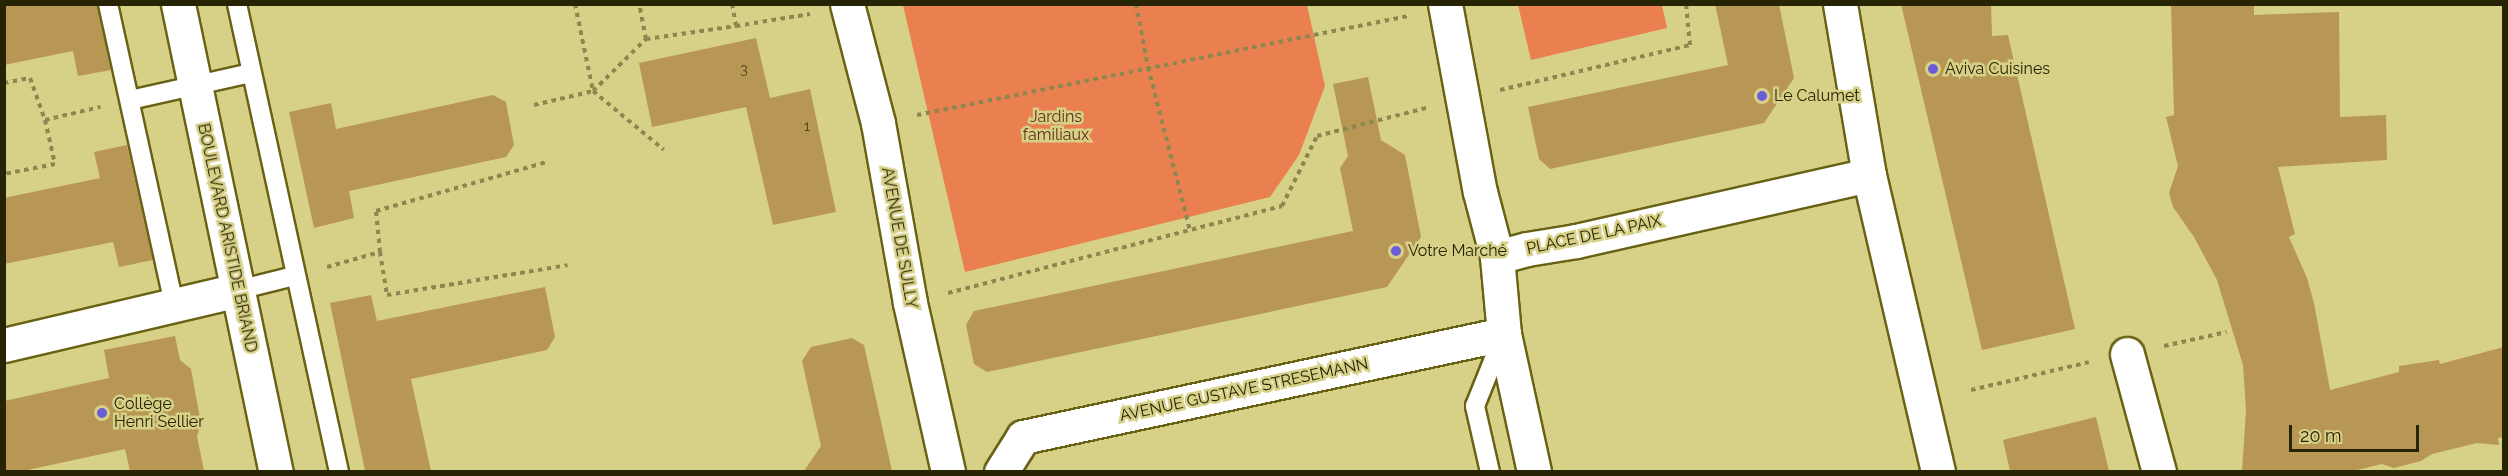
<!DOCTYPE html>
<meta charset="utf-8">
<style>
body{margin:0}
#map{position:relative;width:2508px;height:476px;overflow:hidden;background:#d7d087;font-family:Raleway,sans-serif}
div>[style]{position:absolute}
.green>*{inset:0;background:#ea7f50}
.building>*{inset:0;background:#b89754}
.path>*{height:4px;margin-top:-2px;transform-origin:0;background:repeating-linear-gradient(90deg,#8c8750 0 4.5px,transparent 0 9px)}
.roads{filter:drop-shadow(2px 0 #696215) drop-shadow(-2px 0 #696215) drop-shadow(0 2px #696215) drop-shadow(0 -2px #696215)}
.lane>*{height:18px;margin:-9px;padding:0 9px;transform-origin:9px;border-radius:9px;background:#fff}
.street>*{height:33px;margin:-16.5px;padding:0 16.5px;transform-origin:16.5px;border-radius:16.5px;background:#fff}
.secondary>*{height:33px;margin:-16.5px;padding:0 16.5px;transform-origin:16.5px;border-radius:16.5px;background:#fff}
.dots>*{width:16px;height:16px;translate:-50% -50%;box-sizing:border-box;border:3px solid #d7d087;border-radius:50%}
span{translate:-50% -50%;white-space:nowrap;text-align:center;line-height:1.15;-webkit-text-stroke:5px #d7d087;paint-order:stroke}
.number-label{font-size:14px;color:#4b411a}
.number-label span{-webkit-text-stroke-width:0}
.poi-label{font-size:16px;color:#272406}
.left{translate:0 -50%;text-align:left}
.park-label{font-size:16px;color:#602f19}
.street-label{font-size:16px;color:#272406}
.frame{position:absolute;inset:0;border:6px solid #272406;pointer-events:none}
.scale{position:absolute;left:2289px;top:425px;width:130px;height:27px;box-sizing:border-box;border:3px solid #272406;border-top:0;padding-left:8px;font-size:18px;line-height:21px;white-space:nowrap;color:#272406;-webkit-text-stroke:4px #d7d087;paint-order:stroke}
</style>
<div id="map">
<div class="green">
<div style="clip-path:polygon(903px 5px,1307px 5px,1325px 86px,1299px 155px,1270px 197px,965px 272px)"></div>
<div style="clip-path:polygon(1518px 5px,1662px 5px,1667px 28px,1531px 60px)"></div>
</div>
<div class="building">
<div style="clip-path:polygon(4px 4px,97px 4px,111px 70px,78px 76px,73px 51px,4px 65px)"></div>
<div style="clip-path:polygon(1715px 4px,1779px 4px,1794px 78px,1764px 123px,1550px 169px,1539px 159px,1528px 107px,1728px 65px)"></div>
<div style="clip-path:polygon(1901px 4px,1991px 4px,1992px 36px,2008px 35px,2075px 329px,1982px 350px)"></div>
<div style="clip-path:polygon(2171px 4px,2254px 4px,2254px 15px,2339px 12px,2340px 117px,2386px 115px,2387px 160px,2278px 167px,2295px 234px,2289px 237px,2307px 278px,2314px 303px,2330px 390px,2399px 372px,2399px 366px,2439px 360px,2440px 364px,2504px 347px,2504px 437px,2498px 438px,2499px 445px,2477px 443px,2432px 454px,2421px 461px,2394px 468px,2382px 464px,2353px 471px,2242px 471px,2246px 410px,2243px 365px,2217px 280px,2194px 237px,2173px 207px,2169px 193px,2178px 166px,2166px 117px,2174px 115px)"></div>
<div style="clip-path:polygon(756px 38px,770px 98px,810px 89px,836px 212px,773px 225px,746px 107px,652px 127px,639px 63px)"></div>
<div style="clip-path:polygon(1368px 77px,1381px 140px,1405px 155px,1421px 237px,1387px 287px,987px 372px,974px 364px,966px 325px,974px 311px,1353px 231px,1340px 168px,1348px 156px,1333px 84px)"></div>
<div style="clip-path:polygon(493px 95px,506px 102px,514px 145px,506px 157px,349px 191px,354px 218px,314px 228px,289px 112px,331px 103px,336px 129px)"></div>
<div style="clip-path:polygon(127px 145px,153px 260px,119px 267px,113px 242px,4px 264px,4px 198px,100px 178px,94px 152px)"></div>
<div style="clip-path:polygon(545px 287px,555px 337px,547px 350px,411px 379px,431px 471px,365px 471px,330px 303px,371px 295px,377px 321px)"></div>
<div style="clip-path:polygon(175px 336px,180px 360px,191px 369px,201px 424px,197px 436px,204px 471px,130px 471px,125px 449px,23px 471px,4px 471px,4px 401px,109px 378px,104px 350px)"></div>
<div style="clip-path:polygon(852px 338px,864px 345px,892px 471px,804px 471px,821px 446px,802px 361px,811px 347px)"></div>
<div style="clip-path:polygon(2096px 417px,2109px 471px,2010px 471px,2003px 440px)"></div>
</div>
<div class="path">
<div style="left:575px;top:4px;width:89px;rotate:78.3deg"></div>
<div style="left:593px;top:91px;width:92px;rotate:39.7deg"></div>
<div style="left:1136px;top:4px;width:64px;rotate:79.2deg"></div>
<div style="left:1148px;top:67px;width:169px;rotate:75.6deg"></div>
<div style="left:736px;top:26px;width:75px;rotate:-9.2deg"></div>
<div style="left:646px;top:39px;width:91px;rotate:-8.2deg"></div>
<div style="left:736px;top:26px;width:22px;rotate:-100deg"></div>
<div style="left:4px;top:83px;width:26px;rotate:-11deg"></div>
<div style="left:30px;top:78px;width:45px;rotate:70.3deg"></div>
<div style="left:45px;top:120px;width:45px;rotate:77.2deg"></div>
<div style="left:55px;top:164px;width:52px;rotate:168.9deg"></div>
<div style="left:1500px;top:90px;width:195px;rotate:-13.3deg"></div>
<div style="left:1690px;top:45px;width:41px;rotate:-95.6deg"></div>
<div style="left:534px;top:105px;width:61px;rotate:-13.3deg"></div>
<div style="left:593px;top:91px;width:74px;rotate:-44.5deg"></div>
<div style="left:646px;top:39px;width:36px;rotate:-101deg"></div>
<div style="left:917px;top:115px;width:500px;rotate:-11.4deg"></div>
<div style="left:45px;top:120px;width:57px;rotate:-13.3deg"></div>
<div style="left:380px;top:252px;width:44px;rotate:80.8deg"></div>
<div style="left:387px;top:295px;width:183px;rotate:-9.4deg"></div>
<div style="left:327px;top:267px;width:55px;rotate:-15.8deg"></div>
<div style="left:380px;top:252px;width:41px;rotate:-95.6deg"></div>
<div style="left:376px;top:211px;width:178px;rotate:-16deg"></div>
<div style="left:948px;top:293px;width:345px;rotate:-14.6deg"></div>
<div style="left:1282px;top:206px;width:78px;rotate:-63.4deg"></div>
<div style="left:1317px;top:136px;width:113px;rotate:-14.4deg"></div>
<div style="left:2164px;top:346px;width:64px;rotate:-12.7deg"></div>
<div style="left:1971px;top:390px;width:121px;rotate:-13.3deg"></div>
</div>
<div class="roads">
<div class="lane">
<div style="left:108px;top:4px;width:308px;rotate:77.6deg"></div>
<div style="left:237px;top:4px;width:479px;rotate:77.7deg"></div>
<div style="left:130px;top:100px;width:124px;rotate:-12.6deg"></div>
<div style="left:238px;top:290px;width:58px;rotate:-14deg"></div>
<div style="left:1490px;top:472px;width:68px;rotate:-102.8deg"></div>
<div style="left:1475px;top:406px;width:72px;rotate:-68.1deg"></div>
</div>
<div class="street">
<div style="left:178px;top:4px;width:478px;rotate:78.2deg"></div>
<div style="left:847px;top:4px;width:123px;rotate:75.4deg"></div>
<div style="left:878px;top:123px;width:183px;rotate:79.9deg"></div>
<div style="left:910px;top:303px;width:173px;rotate:77.3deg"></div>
<div style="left:1445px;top:4px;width:191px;rotate:79.5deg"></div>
<div style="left:1480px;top:192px;width:67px;rotate:75.3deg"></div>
<div style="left:1497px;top:257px;width:77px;rotate:84.8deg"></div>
<div style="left:1504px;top:334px;width:141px;rotate:77.7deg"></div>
<div style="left:1497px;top:257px;width:31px;rotate:-15deg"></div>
<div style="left:1527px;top:249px;width:50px;rotate:-9.3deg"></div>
<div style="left:1576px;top:241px;width:300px;rotate:-12.7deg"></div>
<div style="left:4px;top:345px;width:240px;rotate:-13.2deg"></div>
<div style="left:2127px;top:354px;width:122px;rotate:74.8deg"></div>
<div style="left:1001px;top:472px;width:41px;rotate:-57.8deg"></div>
<div style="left:1023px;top:437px;width:492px;rotate:-12.1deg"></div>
</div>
<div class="secondary">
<div style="left:1840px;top:4px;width:173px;rotate:80.4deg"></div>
<div style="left:1869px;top:175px;width:305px;rotate:76.9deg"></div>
</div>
</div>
<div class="dots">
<div style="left:1933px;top:69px;background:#6a5dd7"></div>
<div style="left:1762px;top:96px;background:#6a5dd7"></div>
<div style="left:1396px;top:251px;background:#6a5dd7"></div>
<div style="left:102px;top:413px;background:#6a5dd7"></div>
</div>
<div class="number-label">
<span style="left:744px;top:69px">3</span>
<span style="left:807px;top:126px">1</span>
</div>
<div class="poi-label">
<span class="left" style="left:1945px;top:69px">Aviva Cuisines</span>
<span class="left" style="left:1774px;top:96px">Le Calumet</span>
<span class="left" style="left:1408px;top:251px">Votre Marché</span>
<span class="left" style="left:114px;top:413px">Collège<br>Henri Sellier</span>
</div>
<div class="park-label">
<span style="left:1056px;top:126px">Jardins<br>familiaux</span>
</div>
<div class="street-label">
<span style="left:1594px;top:235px;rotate:-12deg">PLACE DE LA PAIX</span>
<span style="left:227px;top:238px;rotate:78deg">BOULEVARD ARISTIDE BRIAND</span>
<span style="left:899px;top:238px;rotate:80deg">AVENUE DE SULLY</span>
<span style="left:1244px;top:390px;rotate:-12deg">AVENUE GUSTAVE STRESEMANN</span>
</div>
<div class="frame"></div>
<div class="scale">20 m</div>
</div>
